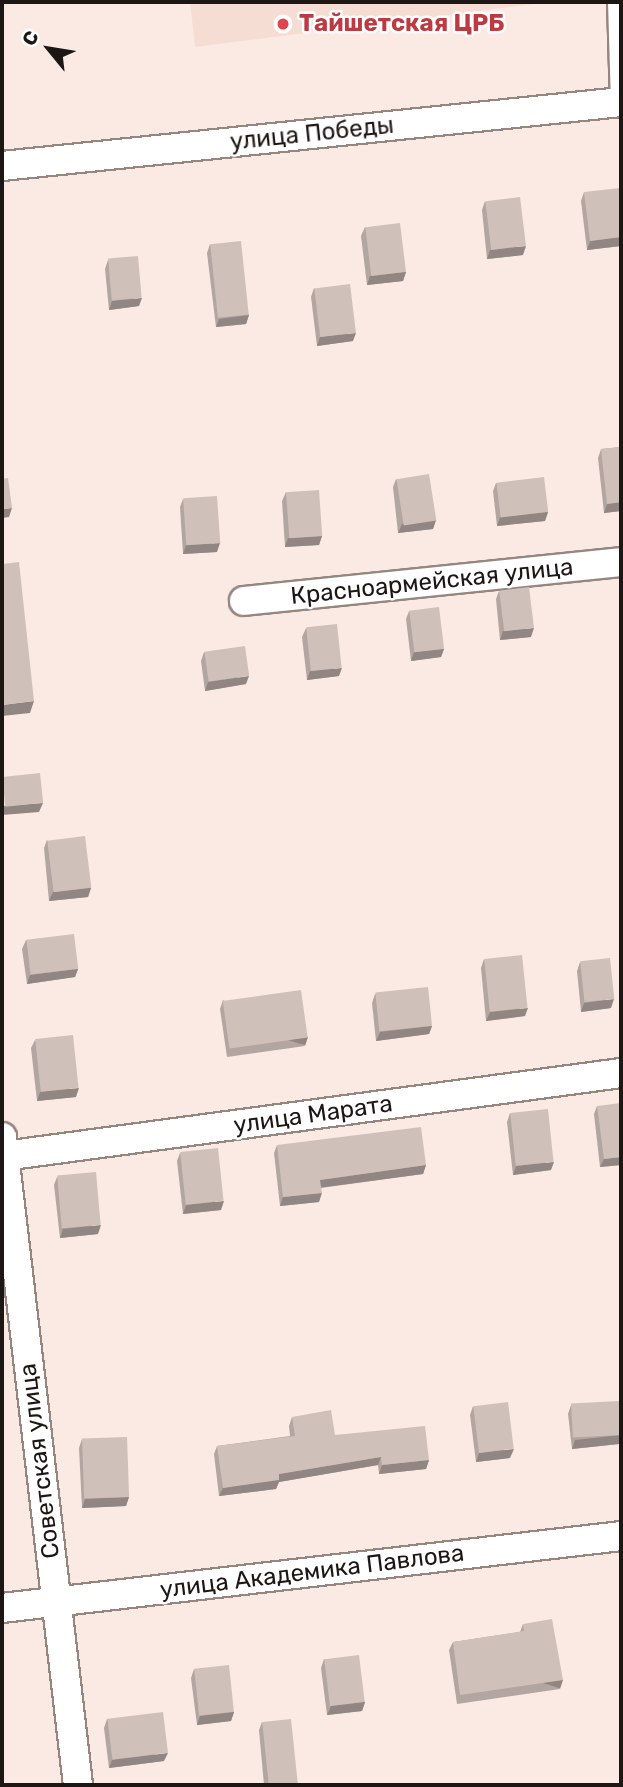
<!DOCTYPE html>
<meta charset="utf-8">
<style>
body{margin:0}
#map{position:relative;width:623px;height:1787px;overflow:hidden;background:#fbeae4;font-family:Rubik,sans-serif}
div>[style]{position:absolute}
.built>*{inset:0;background:#f6ddd4}
.roads{filter:drop-shadow(2px 0 #958680) drop-shadow(-2px 0 #958680) drop-shadow(0 2px #958680) drop-shadow(0 -2px #958680)}
.lane>*{height:14px;margin:-7px;padding:0 7px;transform-origin:7px;border-radius:7px;background:#fff}
.street>*{height:28px;margin:-14px;padding:0 14px;transform-origin:14px;border-radius:14px;background:#fff}
.wall>*{inset:0;background:#b3a5a0}
.shaded-wall>*{inset:0;background:#928682;transform-origin:0 0}
.building>*{inset:0;background:#d0c0ba;transform-origin:0 0}
.dots>*{width:19px;height:19px;translate:-50% -50%;box-sizing:border-box;border:4px solid #fff;border-radius:50%}
span{translate:-50% -50%;white-space:nowrap;text-align:center;line-height:1.15;-webkit-text-stroke:5px #fff;paint-order:stroke}
.health-label{font-size:24px;color:#be3a42;font-weight:700}
.left{translate:0 -50%;text-align:left}
.street-label{font-size:24px;color:#1c1614}
.frame{position:absolute;inset:0;border:4px solid #1c1614;pointer-events:none}
.north{position:absolute;left:14px;top:14px;width:70px;height:70px;-webkit-text-stroke:5px #fff;paint-order:stroke;rotate:300deg;font-size:19px;font-weight:700;line-height:28px;text-align:center;color:#1c1614}
.north::after{content:'';display:block;margin:auto;width:24px;height:32px;background:#1c1614;clip-path:polygon(50% 0,100% 100%,50% 72%,0 100%)}
</style>
<div id="map">
<div class="built">
<div style="clip-path:polygon(190px 2px,550px 2px,195px 47px)"></div>
</div>
<div class="roads">
<div class="lane">
<div style="left:615px;top:2px;width:101px;rotate:88.3deg"></div>
</div>
<div class="street">
<div style="left:2px;top:166px;width:622px;rotate:-5.9deg"></div>
<div style="left:244px;top:601px;width:379px;rotate:-5.9deg"></div>
<div style="left:2px;top:1137px;width:652px;rotate:83.31deg"></div>
<div style="left:4px;top:1156px;width:623px;rotate:-7.66deg"></div>
<div style="left:2px;top:1608px;width:623px;rotate:-6.63deg"></div>
</div>
</div>
<div class="wall">
<div style="clip-path:polygon(584px 192px,621px 200px,621px 246px,587px 250px,581px 201px)"></div>
<div style="clip-path:polygon(485px 201px,523px 255px,487px 259px,482px 210px)"></div>
<div style="clip-path:polygon(365px 227px,406px 272px,403px 281px,367px 285px,361px 236px)"></div>
<div style="clip-path:polygon(210px 244px,249px 315px,246px 324px,216px 327px,207px 253px)"></div>
<div style="clip-path:polygon(108px 260px,139px 306px,109px 310px,105px 269px)"></div>
<div style="clip-path:polygon(314px 288px,353px 341px,317px 346px,311px 297px)"></div>
<div style="clip-path:polygon(621px 447px,621px 511px,604px 513px,598px 458px,601px 449px)"></div>
<div style="clip-path:polygon(396px 479px,436px 520px,433px 529px,398px 533px,393px 487px)"></div>
<div style="clip-path:polygon(496px 483px,548px 512px,545px 521px,497px 526px,493px 491px)"></div>
<div style="clip-path:polygon(286px 492px,322px 536px,319px 545px,285px 547px,282px 501px)"></div>
<div style="clip-path:polygon(183px 499px,217px 552px,183px 554px,180px 507px)"></div>
<div style="clip-path:polygon(499px 591px,531px 637px,500px 640px,496px 599px)"></div>
<div style="clip-path:polygon(409px 611px,444px 649px,441px 657px,411px 661px,406px 619px)"></div>
<div style="clip-path:polygon(306px 628px,339px 676px,307px 680px,302px 637px)"></div>
<div style="clip-path:polygon(204px 652px,246px 684px,205px 691px,201px 661px)"></div>
<div style="clip-path:polygon(47px 840px,91px 888px,88px 897px,49px 901px,44px 848px)"></div>
<div style="clip-path:polygon(26px 940px,78px 969px,75px 977px,27px 984px,22px 949px)"></div>
<div style="clip-path:polygon(484px 959px,525px 1016px,486px 1021px,481px 968px)"></div>
<div style="clip-path:polygon(580px 962px,611px 1008px,581px 1012px,577px 971px)"></div>
<div style="clip-path:polygon(375px 994px,432px 1026px,429px 1034px,376px 1041px,372px 1003px)"></div>
<div style="clip-path:polygon(223px 1000px,305px 1046px,227px 1057px,220px 1009px)"></div>
<div style="clip-path:polygon(35px 1040px,76px 1097px,37px 1101px,31px 1048px)"></div>
<div style="clip-path:polygon(597px 1106px,621px 1165px,600px 1167px,594px 1114px)"></div>
<div style="clip-path:polygon(510px 1113px,551px 1170px,513px 1175px,507px 1122px)"></div>
<div style="clip-path:polygon(277px 1145px,426px 1165px,423px 1174px,321px 1188px,319px 1202px,280px 1206px,274px 1153px)"></div>
<div style="clip-path:polygon(180px 1153px,221px 1210px,183px 1214px,177px 1161px)"></div>
<div style="clip-path:polygon(57px 1177px,98px 1234px,60px 1238px,54px 1185px)"></div>
<div style="clip-path:polygon(571px 1405px,621px 1428px,621px 1437px,619px 1444px,572px 1449px,568px 1414px)"></div>
<div style="clip-path:polygon(473px 1406px,510px 1458px,476px 1462px,470px 1415px)"></div>
<div style="clip-path:polygon(292px 1417px,335px 1435px,429px 1460px,426px 1469px,379px 1474px,378px 1465px,279px 1482px,276px 1489px,219px 1496px,214px 1454px,217px 1446px,290px 1436px,289px 1426px)"></div>
<div style="clip-path:polygon(82px 1439px,129px 1497px,126px 1506px,82px 1508px,79px 1448px)"></div>
<div style="clip-path:polygon(523px 1624px,560px 1689px,457px 1704px,449px 1650px,453px 1642px,520px 1632px)"></div>
<div style="clip-path:polygon(324px 1659px,365px 1702px,362px 1711px,327px 1715px,321px 1668px)"></div>
<div style="clip-path:polygon(194px 1669px,234px 1712px,231px 1721px,197px 1725px,191px 1678px)"></div>
<div style="clip-path:polygon(107px 1719px,164px 1761px,109px 1768px,104px 1728px)"></div>
<div style="clip-path:polygon(262px 1722px,298px 1785px,264px 1785px,259px 1730px)"></div>
</div>
<div class="shaded-wall">
<div style="clip-path:polygon(621px 237px,621px 246px,587px 250px,590px 241px)"></div>
<div style="clip-path:polygon(526px 246px,523px 255px,487px 259px,490px 250px)"></div>
<div style="clip-path:polygon(406px 272px,403px 281px,367px 285px,370px 276px)"></div>
<div style="clip-path:polygon(142px 298px,139px 306px,109px 310px,112px 301px)"></div>
<div style="clip-path:polygon(249px 315px,246px 324px,216px 327px,219px 319px)"></div>
<div style="clip-path:polygon(356px 333px,353px 341px,317px 346px,320px 337px)"></div>
<div style="clip-path:polygon(621px 502px,621px 511px,604px 513px,607px 504px)"></div>
<div style="clip-path:polygon(12px 508px,9px 517px,2px 518px,2px 509px)"></div>
<div style="clip-path:polygon(548px 512px,545px 521px,497px 526px,500px 517px)"></div>
<div style="clip-path:polygon(436px 520px,433px 529px,398px 533px,402px 524px)"></div>
<div style="clip-path:polygon(322px 536px,319px 545px,285px 547px,288px 538px)"></div>
<div style="clip-path:polygon(220px 543px,217px 552px,183px 554px,186px 545px)"></div>
<div style="clip-path:polygon(534px 628px,531px 637px,500px 640px,503px 631px)"></div>
<div style="clip-path:polygon(444px 649px,441px 657px,411px 661px,414px 652px)"></div>
<div style="clip-path:polygon(342px 668px,339px 676px,307px 680px,310px 671px)"></div>
<div style="clip-path:polygon(249px 676px,246px 684px,205px 691px,208px 682px)"></div>
<div style="clip-path:polygon(34px 701px,30px 713px,2px 716px,2px 705px)"></div>
<div style="clip-path:polygon(43px 803px,39px 812px,2px 815px,2px 806px)"></div>
<div style="clip-path:polygon(91px 888px,88px 897px,49px 901px,53px 892px)"></div>
<div style="clip-path:polygon(78px 969px,75px 977px,27px 984px,30px 975px)"></div>
<div style="clip-path:polygon(614px 999px,611px 1008px,581px 1012px,584px 1003px)"></div>
<div style="clip-path:polygon(528px 1008px,525px 1016px,486px 1021px,490px 1012px)"></div>
<div style="clip-path:polygon(432px 1026px,429px 1034px,376px 1041px,380px 1032px)"></div>
<div style="left:308px;top:1037px;width:9px;height:79px;rotate:108deg"></div>
<div style="clip-path:polygon(79px 1088px,76px 1097px,37px 1101px,40px 1092px)"></div>
<div style="clip-path:polygon(621px 1157px,621px 1165px,600px 1167px,604px 1159px)"></div>
<div style="clip-path:polygon(554px 1162px,551px 1170px,513px 1175px,516px 1166px)"></div>
<div style="clip-path:polygon(426px 1165px,423px 1174px,317px 1188px,320px 1180px)"></div>
<div style="clip-path:polygon(322px 1193px,319px 1202px,280px 1206px,283px 1197px)"></div>
<div style="clip-path:polygon(224px 1201px,221px 1210px,183px 1214px,186px 1205px)"></div>
<div style="clip-path:polygon(101px 1225px,98px 1234px,60px 1238px,63px 1229px)"></div>
<div style="clip-path:polygon(621px 1435px,619px 1444px,572px 1449px,575px 1440px)"></div>
<div style="clip-path:polygon(514px 1449px,510px 1458px,476px 1462px,479px 1453px)"></div>
<div style="clip-path:polygon(381px 1457px,378px 1465px,279px 1482px,276px 1489px,219px 1496px,223px 1488px,279px 1474px)"></div>
<div style="clip-path:polygon(429px 1460px,426px 1469px,379px 1474px,382px 1465px)"></div>
<div style="clip-path:polygon(129px 1497px,126px 1506px,82px 1508px,85px 1499px)"></div>
<div style="left:563px;top:1680px;width:9px;height:104px;rotate:108deg"></div>
<div style="clip-path:polygon(365px 1702px,362px 1711px,327px 1715px,331px 1706px)"></div>
<div style="clip-path:polygon(234px 1712px,231px 1721px,197px 1725px,200px 1716px)"></div>
<div style="clip-path:polygon(168px 1753px,164px 1761px,109px 1768px,112px 1760px)"></div>
</div>
<div class="building">
<div style="clip-path:polygon(620px 188px,621px 200px,621px 237px,590px 241px,584px 192px)"></div>
<div style="left:520px;top:197px;width:49px;height:35px;rotate:83deg"></div>
<div style="left:400px;top:223px;width:49px;height:35px;rotate:83deg"></div>
<div style="left:241px;top:241px;width:74px;height:31px;rotate:84deg"></div>
<div style="left:138px;top:256px;width:42px;height:30px;rotate:85deg"></div>
<div style="left:350px;top:284px;width:49px;height:36px;rotate:83deg"></div>
<div style="clip-path:polygon(621px 447px,621px 502px,607px 504px,601px 449px)"></div>
<div style="left:429px;top:474px;width:47px;height:33px;rotate:81deg"></div>
<div style="left:544px;top:477px;width:35px;height:48px;rotate:83deg"></div>
<div style="clip-path:polygon(8px 478px,12px 508px,2px 509px,2px 479px)"></div>
<div style="left:319px;top:490px;width:46px;height:33px;rotate:86deg"></div>
<div style="left:217px;top:496px;width:47px;height:34px;rotate:86deg"></div>
<div style="clip-path:polygon(19px 562px,34px 701px,2px 705px,2px 564px)"></div>
<div style="left:529px;top:587px;width:41px;height:30px;rotate:83deg"></div>
<div style="left:439px;top:607px;width:42px;height:30px;rotate:83deg"></div>
<div style="left:337px;top:624px;width:44px;height:31px;rotate:84deg"></div>
<div style="left:245px;top:646px;width:30px;height:41px;rotate:82deg"></div>
<div style="left:40px;top:773px;width:30px;height:38px;rotate:84deg"></div>
<div style="left:85px;top:836px;width:52px;height:38px;rotate:83deg"></div>
<div style="left:74px;top:934px;width:35px;height:48px;rotate:83deg"></div>
<div style="left:522px;top:955px;width:53px;height:38px;rotate:84deg"></div>
<div style="left:610px;top:958px;width:41px;height:30px;rotate:84deg"></div>
<div style="left:428px;top:987px;width:39px;height:53px;rotate:84deg"></div>
<div style="left:301px;top:990px;width:48px;height:79px;rotate:82deg"></div>
<div style="left:73px;top:1035px;width:53px;height:38px;rotate:84deg"></div>
<div style="clip-path:polygon(621px 1103px,621px 1157px,604px 1159px,597px 1106px)"></div>
<div style="left:548px;top:1109px;width:53px;height:38px;rotate:84deg"></div>
<div style="clip-path:polygon(421px 1127px,426px 1165px,320px 1180px,322px 1193px,283px 1197px,277px 1145px)"></div>
<div style="left:218px;top:1148px;width:53px;height:38px;rotate:84deg"></div>
<div style="left:96px;top:1172px;width:53px;height:39px;rotate:85deg"></div>
<div style="left:619px;top:1401px;width:34px;height:48px;rotate:87deg"></div>
<div style="left:508px;top:1402px;width:47px;height:35px;rotate:83deg"></div>
<div style="clip-path:polygon(331px 1410px,335px 1435px,425px 1426px,429px 1460px,382px 1465px,381px 1457px,279px 1474px,279px 1480px,223px 1488px,217px 1446px,295px 1436px,292px 1417px)"></div>
<div style="left:127px;top:1437px;width:60px;height:45px;rotate:88deg"></div>
<div style="clip-path:polygon(552px 1619px,563px 1680px,460px 1695px,453px 1642px,524px 1631px,523px 1624px)"></div>
<div style="left:359px;top:1655px;width:47px;height:35px;rotate:83deg"></div>
<div style="left:229px;top:1665px;width:47px;height:35px;rotate:84deg"></div>
<div style="left:163px;top:1712px;width:41px;height:56px;rotate:83deg"></div>
<div style="left:291px;top:1719px;width:66px;height:29px;rotate:84deg"></div>
</div>
<div class="dots">
<div style="left:283px;top:24px;background:#e0444e"></div>
</div>
<div class="health-label">
<span class="left" style="left:299px;top:24px">Тайшетская ЦРБ</span>
</div>
<div class="street-label">
<span style="left:312px;top:134px;rotate:-6deg">улица Победы</span>
<span style="left:432px;top:582px;rotate:-6deg">Красноармейская улица</span>
<span style="left:313px;top:1115px;rotate:-8deg">улица Марата</span>
<span style="left:40px;top:1461px;rotate:-97deg">Советская улица</span>
<span style="left:312px;top:1572px;rotate:-7deg">улица Академика Павлова</span>
</div>
<div class="frame"></div>
<div class="north">С</div>
</div>
